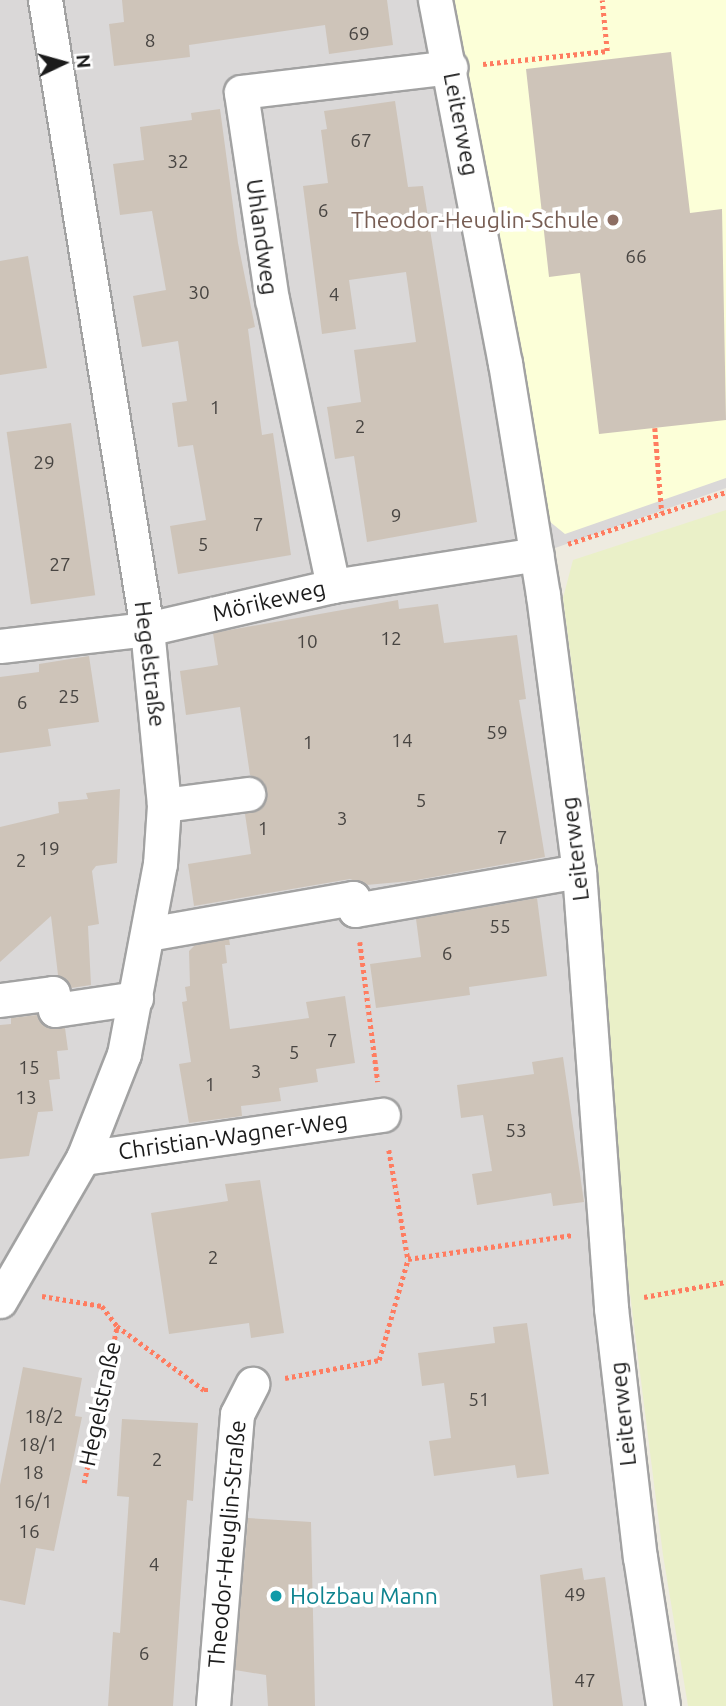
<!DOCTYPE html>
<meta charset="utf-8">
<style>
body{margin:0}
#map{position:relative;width:726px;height:1706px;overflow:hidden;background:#eeebe0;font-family:Ubuntu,sans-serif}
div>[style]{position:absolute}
.residential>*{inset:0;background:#dad8d8}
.education>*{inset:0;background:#fcffd8}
.farmland>*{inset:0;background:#eaf0c8}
.building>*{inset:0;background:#cec4b9;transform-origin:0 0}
.path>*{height:4.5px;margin-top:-2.25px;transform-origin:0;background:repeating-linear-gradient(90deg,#ff7c60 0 3.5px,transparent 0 7px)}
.roads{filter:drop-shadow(2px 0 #a2a2a2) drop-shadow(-2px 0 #a2a2a2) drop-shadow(0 2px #a2a2a2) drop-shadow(0 -2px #a2a2a2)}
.street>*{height:33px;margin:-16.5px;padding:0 16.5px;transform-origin:16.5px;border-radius:16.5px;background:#fff}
.dots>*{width:19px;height:19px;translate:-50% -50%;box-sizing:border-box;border:4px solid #fff;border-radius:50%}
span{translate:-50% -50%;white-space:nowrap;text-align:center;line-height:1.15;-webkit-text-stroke:7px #fff;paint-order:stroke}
.number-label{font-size:19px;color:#484542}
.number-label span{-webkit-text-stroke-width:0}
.street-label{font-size:23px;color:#1b1b1b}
.education-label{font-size:23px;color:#785e54}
.right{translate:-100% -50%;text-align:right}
.culture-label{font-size:23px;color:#0d838f}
.left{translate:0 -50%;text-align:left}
.north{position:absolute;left:28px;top:28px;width:70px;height:70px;-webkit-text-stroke:5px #fff;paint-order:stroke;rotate:85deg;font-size:19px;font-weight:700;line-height:28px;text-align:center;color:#1b1b1b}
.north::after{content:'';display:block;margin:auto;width:24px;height:32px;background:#1b1b1b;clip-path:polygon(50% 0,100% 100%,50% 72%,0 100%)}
</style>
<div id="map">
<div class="residential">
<div style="clip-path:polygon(0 0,726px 0,726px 488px,538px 554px,670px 1706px,0 1706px)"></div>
</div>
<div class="education">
<div style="clip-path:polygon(446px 0,726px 0,726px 478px,565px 534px,544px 517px)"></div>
</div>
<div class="farmland">
<div style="clip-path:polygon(726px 510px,726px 1706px,688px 1706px,663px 1555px,626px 1262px,594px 835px,563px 598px,573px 560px)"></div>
</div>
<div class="building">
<div style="clip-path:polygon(122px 0,387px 0,393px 45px,329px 54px,325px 25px,189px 45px,190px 57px,114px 66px,109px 24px,124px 22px)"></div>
<div style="clip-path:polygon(671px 52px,690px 213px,722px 209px,726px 420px,599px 434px,580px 273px,549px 277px,526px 69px)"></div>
<div style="clip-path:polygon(395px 101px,408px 187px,423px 186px,477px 522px,367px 542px,354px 456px,335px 459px,327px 407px,361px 402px,354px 350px,416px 342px,406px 272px,349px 280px,356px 329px,322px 334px,303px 186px,328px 183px,321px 130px,327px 129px,324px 111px)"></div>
<div style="clip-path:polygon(220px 109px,238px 243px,255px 327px,248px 329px,262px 435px,273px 433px,291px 555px,178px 574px,170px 526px,206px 520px,193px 445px,178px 447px,172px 403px,187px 401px,178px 341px,142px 347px,133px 296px,166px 290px,152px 211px,120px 215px,113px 164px,144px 160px,140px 127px,192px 120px,191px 113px)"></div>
<div style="clip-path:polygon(28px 256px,47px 368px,0 375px,0 261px)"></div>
<div style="left:71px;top:423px;width:174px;height:65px;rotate:82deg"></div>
<div style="clip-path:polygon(398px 600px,399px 609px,438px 604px,444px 643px,517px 635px,526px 699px,519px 700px,545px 857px,411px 881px,366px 885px,350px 879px,194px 906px,188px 864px,251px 854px,245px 814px,260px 809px,267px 792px,263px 782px,250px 775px,240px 707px,186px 715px,180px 671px,218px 665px,213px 633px)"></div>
<div style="clip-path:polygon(89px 656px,99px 722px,48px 729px,51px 746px,0 753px,0 677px,39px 672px,39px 664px)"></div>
<div style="clip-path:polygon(120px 789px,117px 863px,96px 866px,92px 871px,99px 924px,88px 926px,91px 985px,71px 988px,58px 975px,51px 916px,0 962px,0 827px,59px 813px,58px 802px,88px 799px,86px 793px)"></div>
<div style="clip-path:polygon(537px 898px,547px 976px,469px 987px,470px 995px,376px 1008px,370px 964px,421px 957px,416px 919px)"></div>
<div style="clip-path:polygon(229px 939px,230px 945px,225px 945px,227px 963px,222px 964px,230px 1029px,309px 1018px,306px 1002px,345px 996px,355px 1063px,316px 1069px,318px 1082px,279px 1088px,281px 1101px,241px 1106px,242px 1116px,189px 1123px,179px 1064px,191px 1062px,182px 1002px,187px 1001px,185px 987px,190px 986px,189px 951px,195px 945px)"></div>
<div style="clip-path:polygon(37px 1015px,47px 1027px,65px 1028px,68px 1050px,57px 1051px,60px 1079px,49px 1080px,53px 1111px,38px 1112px,29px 1156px,0 1159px,0 1025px,11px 1024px,11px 1018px)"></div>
<div style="clip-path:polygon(563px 1057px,584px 1202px,553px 1206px,551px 1193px,477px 1205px,472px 1174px,492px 1171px,483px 1115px,461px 1118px,457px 1085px,534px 1074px,532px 1062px)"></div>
<div style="clip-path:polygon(260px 1180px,284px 1333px,251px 1338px,249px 1323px,169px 1334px,151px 1213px,228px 1201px,225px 1184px)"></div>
<div style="clip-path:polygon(527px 1323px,549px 1474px,517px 1478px,515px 1465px,434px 1476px,429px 1441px,451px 1438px,444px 1383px,422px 1386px,418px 1353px,495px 1343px,493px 1327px)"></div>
<div style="clip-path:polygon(23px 1367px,82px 1378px,75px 1416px,82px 1417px,54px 1551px,36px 1548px,25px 1605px,0 1600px,0 1485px)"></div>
<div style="clip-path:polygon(122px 1419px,198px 1423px,193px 1501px,187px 1500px,173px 1706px,108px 1706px,113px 1632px,120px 1633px,129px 1497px,117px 1496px)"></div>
<div style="clip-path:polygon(248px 1518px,311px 1522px,315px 1706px,268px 1706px,266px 1675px,235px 1670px)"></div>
<div style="clip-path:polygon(582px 1568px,584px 1580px,605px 1577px,623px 1706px,553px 1706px,540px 1575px)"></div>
</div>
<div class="path">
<div style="left:483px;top:64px;width:125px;rotate:-6deg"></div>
<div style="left:607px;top:51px;width:51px;rotate:-95.6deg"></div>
<div style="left:655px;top:428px;width:85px;rotate:85.3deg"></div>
<div style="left:568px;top:544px;width:166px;rotate:-18.2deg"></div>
<div style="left:360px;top:942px;width:141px;rotate:82.7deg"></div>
<div style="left:389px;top:1150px;width:111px;rotate:80.1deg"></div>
<div style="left:42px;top:1296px;width:61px;rotate:9.5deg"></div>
<div style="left:102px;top:1306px;width:25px;rotate:53deg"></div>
<div style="left:117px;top:1326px;width:108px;rotate:36.3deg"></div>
<div style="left:204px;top:1390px;width:7px"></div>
<div style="left:644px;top:1297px;width:83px;rotate:-10.4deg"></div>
<div style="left:285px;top:1378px;width:96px;rotate:-10.8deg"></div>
<div style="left:379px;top:1360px;width:105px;rotate:-74deg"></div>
<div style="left:408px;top:1259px;width:166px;rotate:-8.3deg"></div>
<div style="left:84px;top:1483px;width:160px;rotate:-78.1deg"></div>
</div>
<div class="roads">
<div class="street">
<div style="left:435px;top:0;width:370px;rotate:79.1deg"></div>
<div style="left:505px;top:363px;width:235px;rotate:80.7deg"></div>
<div style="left:543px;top:595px;width:278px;rotate:82.6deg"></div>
<div style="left:579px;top:871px;width:438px;rotate:85.8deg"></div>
<div style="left:611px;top:1308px;width:251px;rotate:83.4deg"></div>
<div style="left:640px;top:1557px;width:151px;rotate:81.2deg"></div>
<div style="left:333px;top:586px;width:292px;rotate:-102deg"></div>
<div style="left:272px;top:300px;width:210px;rotate:-98.5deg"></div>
<div style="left:241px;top:92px;width:211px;rotate:-6.8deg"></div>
<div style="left:0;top:646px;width:148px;rotate:-6.6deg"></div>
<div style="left:147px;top:629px;width:191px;rotate:-13deg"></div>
<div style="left:333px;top:586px;width:206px;rotate:-8.9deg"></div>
<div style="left:164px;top:805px;width:85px;rotate:-7.5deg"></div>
<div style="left:148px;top:934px;width:208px;rotate:-10deg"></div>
<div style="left:353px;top:898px;width:12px;rotate:81deg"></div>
<div style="left:355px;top:910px;width:227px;rotate:-9.9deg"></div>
<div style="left:0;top:1000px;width:53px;rotate:-7.5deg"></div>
<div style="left:53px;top:993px;width:17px;rotate:83deg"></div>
<div style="left:55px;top:1010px;width:82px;rotate:-8.4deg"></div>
<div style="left:83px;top:1158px;width:303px;rotate:-8.2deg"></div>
<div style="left:0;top:1301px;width:165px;rotate:-59.9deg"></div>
<div style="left:83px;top:1158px;width:112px;rotate:-68.5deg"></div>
<div style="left:124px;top:1054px;width:193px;rotate:-79.3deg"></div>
<div style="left:160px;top:864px;width:59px;rotate:-86.1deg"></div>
<div style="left:164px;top:805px;width:177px;rotate:-95.5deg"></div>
<div style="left:147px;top:629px;width:637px;rotate:-99.21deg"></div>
<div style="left:213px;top:1706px;width:293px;rotate:-85.3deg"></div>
<div style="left:237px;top:1414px;width:34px;rotate:-63deg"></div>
</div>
</div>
<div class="dots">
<div style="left:613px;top:220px;background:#8d6e63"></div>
<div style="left:276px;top:1596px;background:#0f9aa8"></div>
</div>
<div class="number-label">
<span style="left:359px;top:34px">69</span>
<span style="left:150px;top:41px">8</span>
<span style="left:361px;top:141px">67</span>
<span style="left:178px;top:162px">32</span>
<span style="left:323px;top:211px">6</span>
<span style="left:636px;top:257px">66</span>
<span style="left:199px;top:293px">30</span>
<span style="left:334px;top:295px">4</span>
<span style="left:215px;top:408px">1</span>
<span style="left:360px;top:427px">2</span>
<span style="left:44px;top:463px">29</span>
<span style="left:396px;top:516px">9</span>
<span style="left:258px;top:525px">7</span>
<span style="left:203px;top:545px">5</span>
<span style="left:60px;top:565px">27</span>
<span style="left:391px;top:639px">12</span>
<span style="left:307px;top:642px">10</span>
<span style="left:69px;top:697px">25</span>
<span style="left:22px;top:703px">6</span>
<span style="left:497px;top:733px">59</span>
<span style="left:402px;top:741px">14</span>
<span style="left:308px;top:743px">1</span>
<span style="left:421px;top:801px">5</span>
<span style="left:342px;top:819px">3</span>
<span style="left:263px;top:829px">1</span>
<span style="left:502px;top:838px">7</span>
<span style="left:49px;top:849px">19</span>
<span style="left:21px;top:861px">2</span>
<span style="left:500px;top:927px">55</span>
<span style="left:447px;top:954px">6</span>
<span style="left:332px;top:1041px">7</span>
<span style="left:294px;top:1053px">5</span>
<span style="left:29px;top:1068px">15</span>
<span style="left:256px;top:1072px">3</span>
<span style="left:210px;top:1085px">1</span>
<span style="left:26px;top:1098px">13</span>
<span style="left:516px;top:1131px">53</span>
<span style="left:213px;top:1258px">2</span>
<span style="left:479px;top:1400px">51</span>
<span style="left:44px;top:1417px">18/2</span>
<span style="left:38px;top:1445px">18/1</span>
<span style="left:157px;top:1460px">2</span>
<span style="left:33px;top:1473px">18</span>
<span style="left:33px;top:1502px">16/1</span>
<span style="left:29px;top:1532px">16</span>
<span style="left:154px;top:1565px">4</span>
<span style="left:575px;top:1595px">49</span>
<span style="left:144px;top:1654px">6</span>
<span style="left:585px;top:1681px">47</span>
</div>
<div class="street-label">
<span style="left:461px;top:124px;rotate:79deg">Leiterweg</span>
<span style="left:262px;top:237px;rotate:82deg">Uhlandweg</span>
<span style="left:269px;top:601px;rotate:-13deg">Mörikeweg</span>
<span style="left:150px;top:664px;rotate:83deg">Hegelstraße</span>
<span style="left:575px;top:849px;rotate:-97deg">Leiterweg</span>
<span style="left:233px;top:1136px;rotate:-8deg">Christian-Wagner-Weg</span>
<span style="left:100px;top:1404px;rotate:-78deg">Hegelstraße</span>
<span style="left:623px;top:1414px;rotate:-96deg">Leiterweg</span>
<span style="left:227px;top:1544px;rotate:-85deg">Theodor-Heuglin-Straße</span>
</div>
<div class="education-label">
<span class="right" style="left:599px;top:220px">Theodor-Heuglin-Schule</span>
</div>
<div class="culture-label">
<span class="left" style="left:290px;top:1596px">Holzbau Mann</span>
</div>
<div class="north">N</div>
</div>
